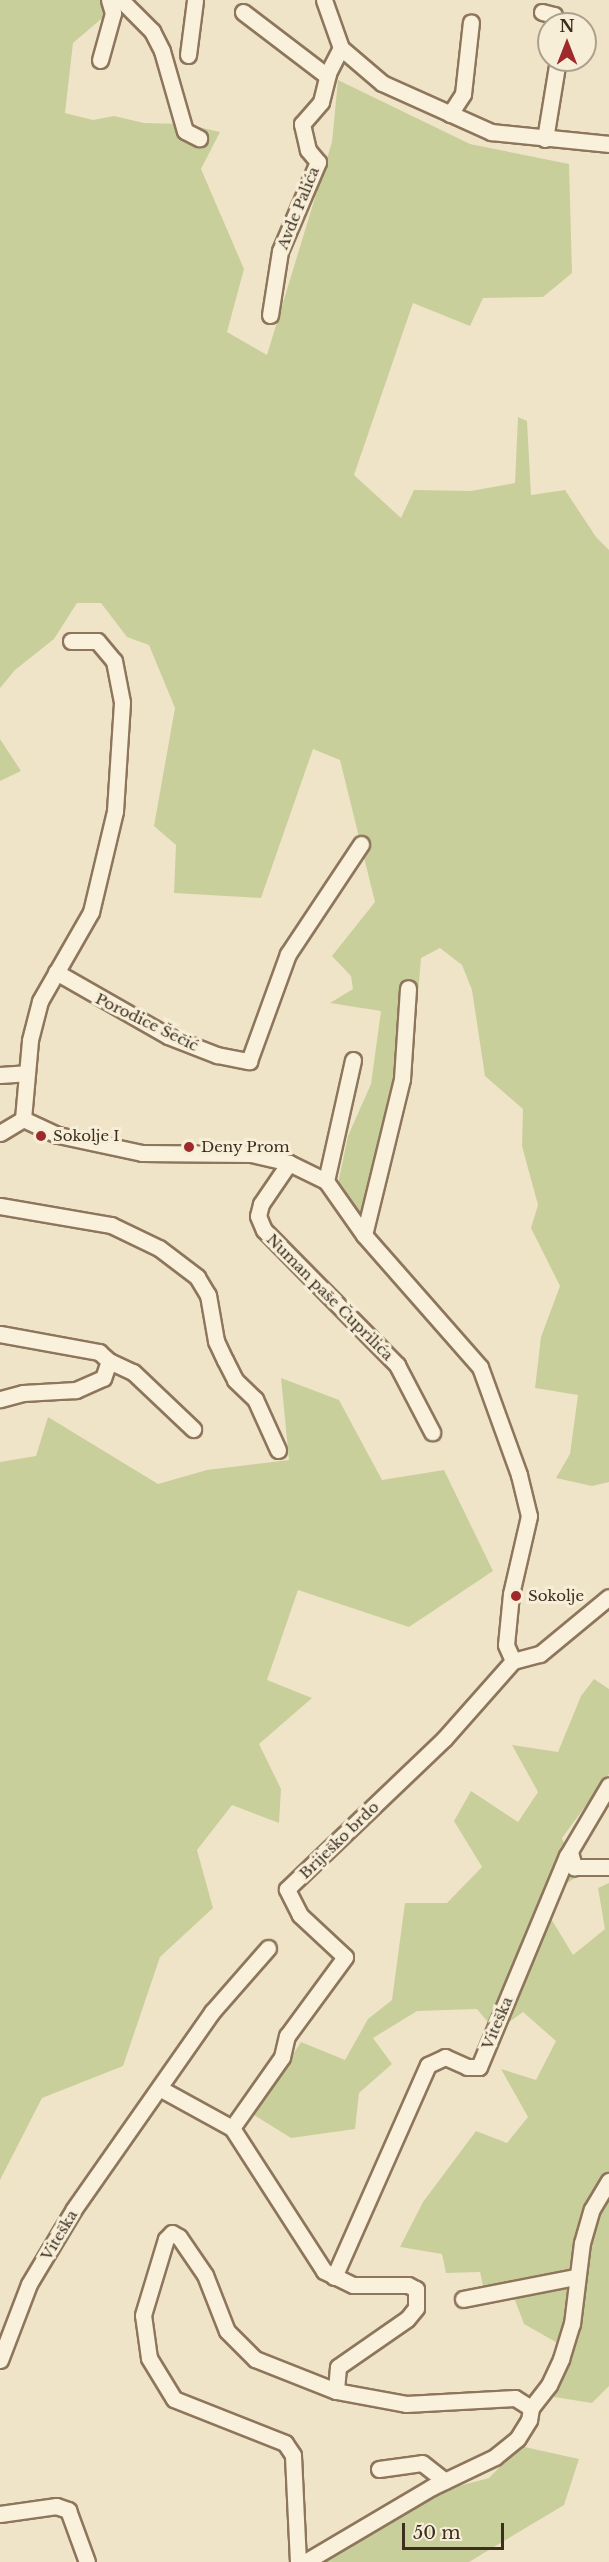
<!DOCTYPE html>
<meta charset="utf-8">
<style>
body{margin:0}
#map{position:relative;width:609px;height:2562px;overflow:hidden;background:#f0e4c8;font-family:"Libre Baskerville",serif}
div>[style]{position:absolute}
.green>*{inset:0;background:#c9cf9b}
.roads{filter:drop-shadow(2px 0 #8d765c) drop-shadow(-2px 0 #8d765c) drop-shadow(0 2px #8d765c) drop-shadow(0 -2px #8d765c)}
.minor>*{height:15px;margin:-7.5px;padding:0 7.5px;transform-origin:7.5px;border-radius:7.5px;background:#faf1dc}
.dots>*{width:16px;height:16px;translate:-50% -50%;box-sizing:border-box;border:3px solid #f7eed8;border-radius:50%}
span{translate:-50% -50%;white-space:nowrap;text-align:center;line-height:1.15;-webkit-text-stroke:6px #f7eed8;paint-order:stroke}
.street-label{font-size:15px;color:#3d2e20}
.poi-label{font-size:15px;color:#3d2e20}
.left{translate:0 -50%;text-align:left}
.north{position:absolute;left:537px;top:12px;width:60px;height:60px;box-sizing:border-box;background:#f7eed8;border:2px solid #ada18e;border-radius:50%;rotate:0deg;font-size:16px;font-weight:700;line-height:24px;text-align:center;color:#3d2e20}
.north::after{content:'';display:block;margin:auto;width:21px;height:27px;background:#9e2a2b;clip-path:polygon(50% 0,100% 100%,50% 72%,0 100%)}
.scale{position:absolute;left:402px;top:2523px;width:102px;height:27px;box-sizing:border-box;border:3px solid #3d2e20;border-top:0;padding-left:8px;font-size:18px;line-height:21px;white-space:nowrap;color:#3d2e20;-webkit-text-stroke:4px #f7eed8;paint-order:stroke}
</style>
<div id="map">
<div class="green">
<div style="clip-path:polygon(0 0,114px 0,114px 8px,73px 43px,65px 113px,93px 120px,114px 116px,144px 123px,185px 124px,220px 132px,201px 169px,244px 269px,227px 332px,267px 355px,332px 142px,338px 80px,470px 144px,569px 164px,572px 273px,543px 297px,483px 298px,470px 326px,413px 303px,354px 475px,401px 518px,414px 490px,471px 491px,515px 483px,518px 417px,527px 421px,531px 495px,565px 490px,596px 537px,609px 550px,609px 1482px,592px 1486px,556px 1478px,570px 1454px,578px 1395px,535px 1388px,541px 1337px,560px 1286px,531px 1228px,538px 1205px,522px 1146px,523px 1109px,485px 1076px,472px 990px,462px 965px,440px 948px,421px 958px,410px 1090px,368px 1229px,337px 1188px,348px 1136px,371px 1084px,381px 1011px,330px 1003px,353px 989px,351px 976px,332px 956px,375px 902px,340px 760px,313px 749px,261px 898px,174px 893px,176px 845px,154px 826px,175px 708px,149px 645px,127px 637px,101px 603px,77px 603px,54px 639px,15px 670px,0 688px)"></div>
<div style="clip-path:polygon(0 739px,21px 771px,0 781px)"></div>
<div style="clip-path:polygon(281px 1378px,339px 1400px,382px 1480px,444px 1470px,493px 1571px,409px 1627px,298px 1590px,267px 1680px,312px 1698px,259px 1744px,281px 1789px,279px 1823px,232px 1805px,197px 1850px,213px 1908px,160px 1957px,123px 2066px,42px 2098px,0 2180px,0 1462px,36px 1456px,48px 1417px,158px 1484px,207px 1470px,289px 1460px)"></div>
<div style="clip-path:polygon(594px 1679px,609px 1689px,609px 1774px,562px 1838px,577px 1877px,548px 1894px,547px 1912px,573px 1955px,605px 1929px,598px 1888px,609px 1883px,609px 2386px,592px 2403px,548px 2396px,561px 2345px,524px 2324px,513px 2295px,484px 2290px,480px 2272px,446px 2273px,442px 2254px,400px 2247px,423px 2202px,476px 2131px,507px 2143px,528px 2117px,501px 2069px,536px 2080px,556px 2041px,523px 2012px,496px 2032px,477px 2009px,417px 2011px,373px 2038px,392px 2064px,359px 2093px,355px 2129px,291px 2138px,254px 2115px,301px 2042px,345px 2060px,368px 2019px,392px 2000px,405px 1903px,447px 1903px,482px 1867px,454px 1821px,471px 1791px,518px 1822px,538px 1792px,512px 1745px,558px 1752px,581px 1696px)"></div>
<div style="clip-path:polygon(520px 2446px,579px 2459px,564px 2505px,469px 2562px,312px 2562px,369px 2536px,436px 2492px,489px 2478px)"></div>
</div>
<div class="roads">
<div class="minor">
<div style="left:121px;top:0;width:44px;rotate:45deg"></div>
<div style="left:152px;top:31px;width:22px;rotate:63deg"></div>
<div style="left:162px;top:51px;width:83px;rotate:74deg"></div>
<div style="left:185px;top:131px;width:16px;rotate:27deg"></div>
<div style="left:324px;top:0;width:51px;rotate:70.5deg"></div>
<div style="left:341px;top:48px;width:54px;rotate:40.5deg"></div>
<div style="left:382px;top:83px;width:120px;rotate:24.2deg"></div>
<div style="left:491px;top:132px;width:119px;rotate:5.8deg"></div>
<div style="left:243px;top:12px;width:106px;rotate:37.3deg"></div>
<div style="left:542px;top:12px;width:12px;rotate:14deg"></div>
<div style="left:554px;top:15px;width:9px;rotate:72deg"></div>
<div style="left:188px;top:55px;width:55px;rotate:-82.7deg"></div>
<div style="left:100px;top:60px;width:49px;rotate:-74.5deg"></div>
<div style="left:113px;top:13px;width:14px;rotate:-107deg"></div>
<div style="left:450px;top:114px;width:24px;rotate:-57deg"></div>
<div style="left:463px;top:94px;width:72px;rotate:-83.7deg"></div>
<div style="left:545px;top:139px;width:80px;rotate:-80.7deg"></div>
<div style="left:270px;top:315px;width:65px;rotate:-81.1deg"></div>
<div style="left:280px;top:251px;width:97px;rotate:-66.9deg"></div>
<div style="left:318px;top:162px;width:16px;rotate:-130deg"></div>
<div style="left:308px;top:150px;width:27px;rotate:-103deg"></div>
<div style="left:302px;top:124px;width:29px;rotate:-49deg"></div>
<div style="left:321px;top:102px;width:30px;rotate:-76deg"></div>
<div style="left:328px;top:73px;width:28px;rotate:-63deg"></div>
<div style="left:56px;top:972px;width:129px;rotate:29.7deg"></div>
<div style="left:168px;top:1036px;width:53px;rotate:21.2deg"></div>
<div style="left:217px;top:1055px;width:33px;rotate:11deg"></div>
<div style="left:249px;top:1061px;width:114px;rotate:-70deg"></div>
<div style="left:288px;top:954px;width:132px;rotate:-56.4deg"></div>
<div style="left:0;top:1075px;width:26px;rotate:-4deg"></div>
<div style="left:23px;top:1119px;width:38px;rotate:25deg"></div>
<div style="left:58px;top:1135px;width:86px;rotate:12.1deg"></div>
<div style="left:142px;top:1153px;width:109px;rotate:0.5deg"></div>
<div style="left:251px;top:1154px;width:39px;rotate:13deg"></div>
<div style="left:289px;top:1163px;width:41px;rotate:25.9deg"></div>
<div style="left:326px;top:1181px;width:66px;rotate:54.9deg"></div>
<div style="left:364px;top:1235px;width:176px;rotate:48.7deg"></div>
<div style="left:480px;top:1367px;width:115px;rotate:70.1deg"></div>
<div style="left:519px;top:1475px;width:42px;rotate:76.3deg"></div>
<div style="left:529px;top:1516px;width:80px;rotate:103deg"></div>
<div style="left:511px;top:1594px;width:51px;rotate:95.6deg"></div>
<div style="left:506px;top:1645px;width:17px;rotate:66deg"></div>
<div style="left:23px;top:1119px;width:79px;rotate:-84.9deg"></div>
<div style="left:30px;top:1040px;width:40px;rotate:-75.6deg"></div>
<div style="left:40px;top:1001px;width:103px;rotate:-60.2deg"></div>
<div style="left:91px;top:912px;width:104px;rotate:-76.6deg"></div>
<div style="left:115px;top:811px;width:109px;rotate:-86.3deg"></div>
<div style="left:122px;top:702px;width:42px;rotate:-101deg"></div>
<div style="left:114px;top:661px;width:26px;rotate:-130deg"></div>
<div style="left:97px;top:641px;width:26px;rotate:180deg"></div>
<div style="left:0;top:1133px;width:27px;rotate:-31deg"></div>
<div style="left:289px;top:1163px;width:50px;rotate:124.3deg"></div>
<div style="left:261px;top:1204px;width:12px;rotate:104deg"></div>
<div style="left:258px;top:1216px;width:15px;rotate:67deg"></div>
<div style="left:264px;top:1230px;width:190px;rotate:45.4deg"></div>
<div style="left:397px;top:1365px;width:76px;rotate:62.4deg"></div>
<div style="left:326px;top:1181px;width:124px;rotate:-77.4deg"></div>
<div style="left:0;top:1206px;width:113px;rotate:9.7deg"></div>
<div style="left:111px;top:1225px;width:53px;rotate:25.6deg"></div>
<div style="left:159px;top:1248px;width:48px;rotate:37.3deg"></div>
<div style="left:197px;top:1277px;width:21px;rotate:59deg"></div>
<div style="left:208px;top:1295px;width:47px;rotate:80.1deg"></div>
<div style="left:216px;top:1341px;width:21px;rotate:65deg"></div>
<div style="left:225px;top:1360px;width:22px;rotate:63deg"></div>
<div style="left:235px;top:1380px;width:28px;rotate:44deg"></div>
<div style="left:255px;top:1399px;width:56px;rotate:65.7deg"></div>
<div style="left:364px;top:1235px;width:161px;rotate:-76.3deg"></div>
<div style="left:402px;top:1079px;width:91px;rotate:-86.2deg"></div>
<div style="left:0;top:1334px;width:101px;rotate:10.3deg"></div>
<div style="left:99px;top:1352px;width:13px;rotate:42deg"></div>
<div style="left:109px;top:1361px;width:18px;rotate:109deg"></div>
<div style="left:103px;top:1378px;width:30px;rotate:156deg"></div>
<div style="left:76px;top:1390px;width:53px;rotate:176.8deg"></div>
<div style="left:23px;top:1393px;width:24px;rotate:165deg"></div>
<div style="left:109px;top:1361px;width:26px;rotate:25deg"></div>
<div style="left:133px;top:1372px;width:83px;rotate:43.5deg"></div>
<div style="left:570px;top:1852px;width:16px;rotate:75deg"></div>
<div style="left:574px;top:1867px;width:35px"></div>
<div style="left:161px;top:2089px;width:81px;rotate:28.8deg"></div>
<div style="left:232px;top:2128px;width:170px;rotate:57.2deg"></div>
<div style="left:324px;top:2271px;width:32px;rotate:26deg"></div>
<div style="left:353px;top:2285px;width:55px"></div>
<div style="left:408px;top:2285px;width:9px;rotate:27deg"></div>
<div style="left:416px;top:2289px;width:19px;rotate:90deg"></div>
<div style="left:416px;top:2308px;width:14px;rotate:129deg"></div>
<div style="left:407px;top:2319px;width:84px;rotate:145.2deg"></div>
<div style="left:338px;top:2367px;width:24px;rotate:95deg"></div>
<div style="left:232px;top:2128px;width:87px;rotate:-54.8deg"></div>
<div style="left:282px;top:2057px;width:22px;rotate:-77deg"></div>
<div style="left:287px;top:2036px;width:98px;rotate:-53.7deg"></div>
<div style="left:345px;top:1957px;width:62px;rotate:-137deg"></div>
<div style="left:300px;top:1915px;width:29px;rotate:-117deg"></div>
<div style="left:287px;top:1889px;width:217px;rotate:-43.7deg"></div>
<div style="left:444px;top:1739px;width:104px;rotate:-48.5deg"></div>
<div style="left:513px;top:1661px;width:28px;rotate:-15deg"></div>
<div style="left:540px;top:1654px;width:89px;rotate:-39.6deg"></div>
<div style="left:334px;top:2277px;width:232px;rotate:-66.1deg"></div>
<div style="left:428px;top:2065px;width:19px;rotate:-25deg"></div>
<div style="left:445px;top:2057px;width:24px;rotate:24deg"></div>
<div style="left:467px;top:2067px;width:12px"></div>
<div style="left:479px;top:2067px;width:229px;rotate:-67.4deg"></div>
<div style="left:567px;top:1856px;width:82px;rotate:-59.4deg"></div>
<div style="left:463px;top:2299px;width:114px;rotate:-11.1deg"></div>
<div style="left:0;top:2360px;width:81px;rotate:-69.1deg"></div>
<div style="left:29px;top:2284px;width:87px;rotate:-59deg"></div>
<div style="left:74px;top:2209px;width:241px;rotate:-55deg"></div>
<div style="left:212px;top:2012px;width:85px;rotate:-48.8deg"></div>
<div style="left:531px;top:2408px;width:29px;rotate:-52deg"></div>
<div style="left:549px;top:2385px;width:29px;rotate:-65deg"></div>
<div style="left:561px;top:2359px;width:37px;rotate:-73deg"></div>
<div style="left:572px;top:2324px;width:82px;rotate:-83deg"></div>
<div style="left:582px;top:2243px;width:35px;rotate:-74deg"></div>
<div style="left:592px;top:2209px;width:33px;rotate:-59deg"></div>
<div style="left:379px;top:2469px;width:43px;rotate:-7.9deg"></div>
<div style="left:422px;top:2463px;width:29px;rotate:38deg"></div>
<div style="left:0;top:2514px;width:57px;rotate:-8.1deg"></div>
<div style="left:56px;top:2506px;width:13px;rotate:18deg"></div>
<div style="left:68px;top:2510px;width:55px;rotate:69.9deg"></div>
<div style="left:298px;top:2562px;width:107px;rotate:-92.7deg"></div>
<div style="left:293px;top:2455px;width:14px;rotate:-124deg"></div>
<div style="left:285px;top:2443px;width:119px;rotate:-158.4deg"></div>
<div style="left:174px;top:2399px;width:48px;rotate:-121.4deg"></div>
<div style="left:149px;top:2358px;width:43px;rotate:-97.9deg"></div>
<div style="left:143px;top:2315px;width:79px;rotate:-73.2deg"></div>
<div style="left:166px;top:2239px;width:8px;rotate:-45deg"></div>
<div style="left:172px;top:2233px;width:8px;rotate:30deg"></div>
<div style="left:179px;top:2237px;width:46px;rotate:55.6deg"></div>
<div style="left:205px;top:2275px;width:60px;rotate:68.6deg"></div>
<div style="left:227px;top:2331px;width:40px;rotate:45deg"></div>
<div style="left:255px;top:2359px;width:87px;rotate:21.6deg"></div>
<div style="left:336px;top:2391px;width:71px;rotate:10.5deg"></div>
<div style="left:406px;top:2404px;width:109px;rotate:-3.2deg"></div>
<div style="left:515px;top:2398px;width:19px;rotate:32deg"></div>
<div style="left:531px;top:2408px;width:12px;rotate:99deg"></div>
<div style="left:529px;top:2420px;width:22px;rotate:122deg"></div>
<div style="left:517px;top:2439px;width:28px;rotate:141deg"></div>
<div style="left:495px;top:2457px;width:70px;rotate:154.5deg"></div>
<div style="left:432px;top:2487px;width:147px;rotate:149.4deg"></div>
</div>
</div>
<div class="dots">
<div style="left:41px;top:1136px;background:#9e2a2b"></div>
<div style="left:189px;top:1147px;background:#9e2a2b"></div>
<div style="left:516px;top:1596px;background:#9e2a2b"></div>
</div>
<div class="street-label">
<span style="left:298px;top:208px;rotate:-68deg">Avde Palića</span>
<span style="left:147px;top:1022px;rotate:26deg">Porodice Šečić</span>
<span style="left:330px;top:1297px;rotate:45deg">Numan paše Čuprilića</span>
<span style="left:339px;top:1840px;rotate:-44deg">Briješko brdo</span>
<span style="left:497px;top:2023px;rotate:-67deg">Viteška</span>
<span style="left:59px;top:2235px;rotate:-59deg">Viteška</span>
</div>
<div class="poi-label">
<span class="left" style="left:53px;top:1136px">Sokolje I</span>
<span class="left" style="left:201px;top:1147px">Deny Prom</span>
<span class="left" style="left:528px;top:1596px">Sokolje</span>
</div>
<div class="north">N</div>
<div class="scale">50 m</div>
</div>
